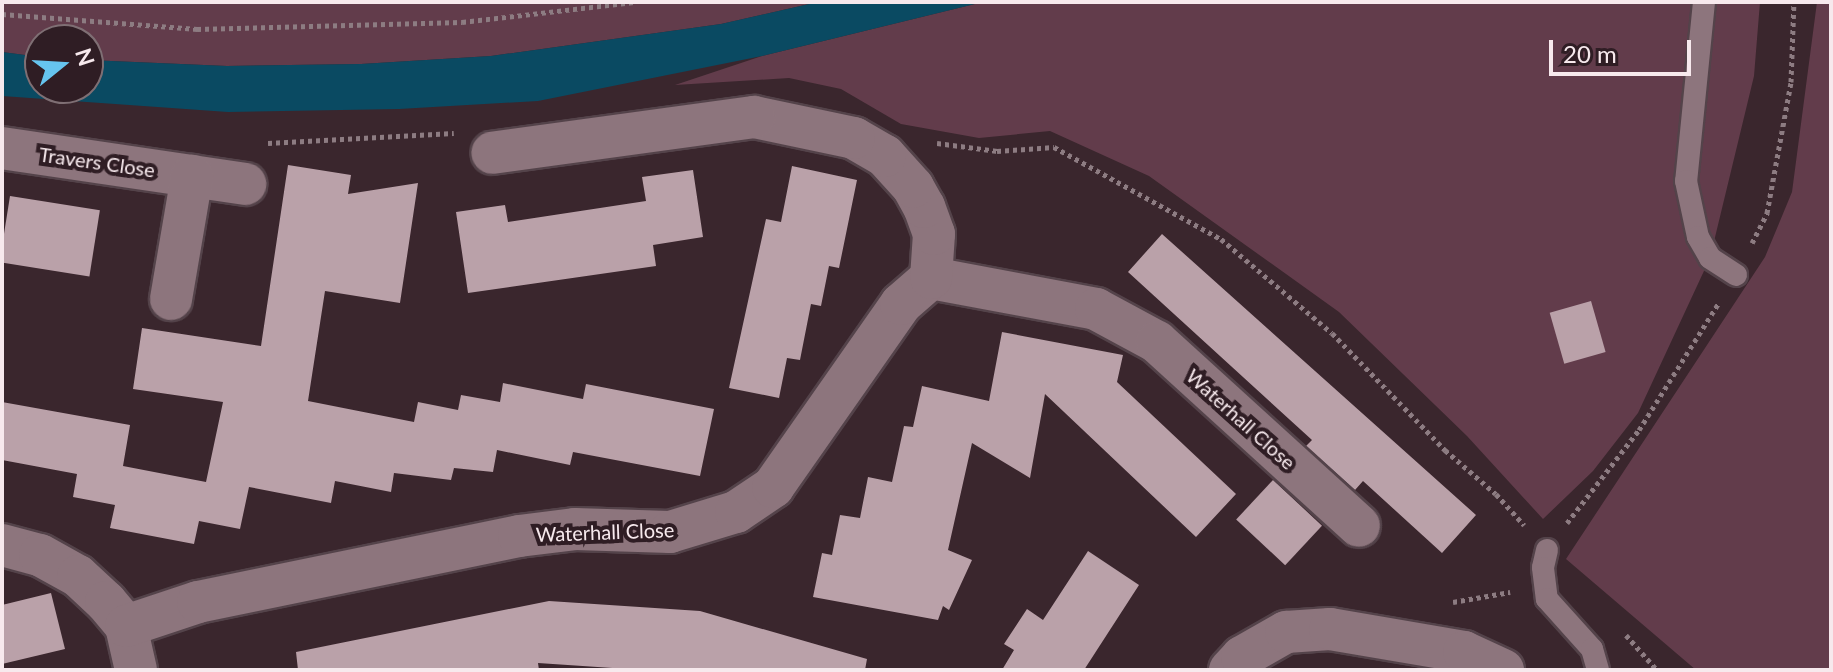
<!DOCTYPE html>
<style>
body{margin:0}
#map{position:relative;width:1833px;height:672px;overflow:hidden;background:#3a262d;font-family:Lato,sans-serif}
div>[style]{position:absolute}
.green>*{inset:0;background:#623c4b}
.water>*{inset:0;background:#0a4a62}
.building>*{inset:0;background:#baa1a9;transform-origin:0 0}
.path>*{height:5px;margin-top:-2.5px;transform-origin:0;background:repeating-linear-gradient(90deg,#8d7c82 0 4px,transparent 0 8px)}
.roads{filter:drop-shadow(2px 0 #54434a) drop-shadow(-2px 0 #54434a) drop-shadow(0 2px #54434a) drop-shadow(0 -2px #54434a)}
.lane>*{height:22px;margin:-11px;padding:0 11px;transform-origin:11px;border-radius:11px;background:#8d757d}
.street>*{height:42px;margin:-21px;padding:0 21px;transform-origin:21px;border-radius:21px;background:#8d757d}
span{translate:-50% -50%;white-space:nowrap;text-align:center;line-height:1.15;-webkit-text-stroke:8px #2f1d24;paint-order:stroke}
.street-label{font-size:20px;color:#f7e9ed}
.frame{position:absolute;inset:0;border:4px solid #f7e9ed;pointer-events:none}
.north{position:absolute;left:24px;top:24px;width:80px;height:80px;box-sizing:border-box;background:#2f1d24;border:2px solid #7f6f74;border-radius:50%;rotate:72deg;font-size:22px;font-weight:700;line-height:32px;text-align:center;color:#f7e9ed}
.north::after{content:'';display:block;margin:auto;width:28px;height:36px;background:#66c4ef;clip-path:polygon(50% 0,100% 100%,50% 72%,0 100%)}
.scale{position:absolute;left:1549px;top:40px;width:142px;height:36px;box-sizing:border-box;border:4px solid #f7e9ed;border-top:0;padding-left:10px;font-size:24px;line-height:28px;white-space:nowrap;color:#f7e9ed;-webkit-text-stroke:6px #2f1d24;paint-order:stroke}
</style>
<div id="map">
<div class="green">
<div style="clip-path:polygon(2px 2px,818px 2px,721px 24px,491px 56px,361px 64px,227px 66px,88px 60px,88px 40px,40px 40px,40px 57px,2px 52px)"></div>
<div style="clip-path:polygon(983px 2px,1760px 2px,1754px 76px,1710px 258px,1638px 413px,1593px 471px,1543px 519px,1467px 436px,1339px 312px,1149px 176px,1050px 131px,979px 138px,901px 124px,841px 89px,789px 78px,675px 85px,762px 56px)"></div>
<div style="clip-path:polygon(1817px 2px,1831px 2px,1831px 670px,1696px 670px,1566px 559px,1765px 257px,1792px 192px)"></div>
</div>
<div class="water">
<div style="clip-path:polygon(818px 2px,983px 2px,762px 56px,538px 101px,399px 109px,228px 112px,2px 96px,2px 52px,40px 57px,40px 88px,88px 88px,88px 60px,227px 66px,361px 64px,491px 56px,721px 24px)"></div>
</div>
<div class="building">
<div style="clip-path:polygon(288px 165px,351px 175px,348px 194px,418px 183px,400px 303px,325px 291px,308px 401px,414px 422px,418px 402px,458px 410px,461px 395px,500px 402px,503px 383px,583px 399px,586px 384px,714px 409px,700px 476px,573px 452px,570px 465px,497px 450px,493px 472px,454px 468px,451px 480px,394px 473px,391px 492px,335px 481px,331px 503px,249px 487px,240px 529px,199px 521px,194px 544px,110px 528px,115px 505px,73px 497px,77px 474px,2px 460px,2px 402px,130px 425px,123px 466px,206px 482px,223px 402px,133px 389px,142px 328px,261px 346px)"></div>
<div style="clip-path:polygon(792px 166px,857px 180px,839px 268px,829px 266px,821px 306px,811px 304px,800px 360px,787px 358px,779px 398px,729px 388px,766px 219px,781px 222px)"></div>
<div style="clip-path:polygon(693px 170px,703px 237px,653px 245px,656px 266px,468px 293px,456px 212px,505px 205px,508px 222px,646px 201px,642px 177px)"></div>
<div style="left:10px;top:196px;width:91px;height:67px;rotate:9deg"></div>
<div style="clip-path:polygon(1162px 234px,1476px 515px,1442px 553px,1363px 481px,1355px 490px,1306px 446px,1312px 440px,1128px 272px)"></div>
<div style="left:1591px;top:301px;width:53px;height:43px;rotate:74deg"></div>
<div style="clip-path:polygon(1002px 332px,1123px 355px,1117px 382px,1236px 494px,1196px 537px,1045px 394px,1030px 478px,972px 443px,948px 550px,972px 560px,949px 610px,943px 606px,938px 620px,813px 597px,822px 553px,832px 555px,840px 515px,860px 518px,868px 477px,892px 482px,904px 426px,913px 427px,922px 386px,989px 401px)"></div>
<div style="left:1273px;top:480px;width:67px;height:54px;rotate:43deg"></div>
<div style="clip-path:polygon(1088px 551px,1139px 585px,1084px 670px,1002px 670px,1014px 650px,1004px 644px,1027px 609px,1043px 620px)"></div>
<div style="clip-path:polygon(51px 593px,65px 649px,2px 664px,2px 605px)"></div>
<div style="clip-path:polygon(549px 601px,700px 611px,867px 659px,865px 670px,642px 670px,538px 663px,539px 670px,298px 670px,296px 652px)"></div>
</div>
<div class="path">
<div style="left:2px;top:14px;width:196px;rotate:4.4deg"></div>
<div style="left:197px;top:29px;width:265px;rotate:-1.5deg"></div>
<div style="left:462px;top:22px;width:175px;rotate:-6.6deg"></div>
<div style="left:268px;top:143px;width:186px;rotate:-3.1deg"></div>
<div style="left:937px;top:143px;width:61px;rotate:7.6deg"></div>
<div style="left:997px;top:151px;width:57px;rotate:-4deg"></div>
<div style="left:1054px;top:147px;width:191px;rotate:28.9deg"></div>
<div style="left:1221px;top:239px;width:145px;rotate:40.3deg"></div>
<div style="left:1332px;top:333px;width:163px;rotate:46deg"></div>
<div style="left:1445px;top:450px;width:67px;rotate:40.8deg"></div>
<div style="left:1496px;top:494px;width:42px;rotate:47.9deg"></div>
<div style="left:1752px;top:243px;width:34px;rotate:-63deg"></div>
<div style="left:1767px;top:213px;width:133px;rotate:-79.6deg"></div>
<div style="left:1791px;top:82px;width:80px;rotate:-87.9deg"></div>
<div style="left:1567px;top:523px;width:118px;rotate:-52.3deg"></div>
<div style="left:1639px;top:430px;width:149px;rotate:-57.9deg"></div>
<div style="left:1453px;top:602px;width:58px;rotate:-10deg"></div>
<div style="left:1626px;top:635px;width:47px;rotate:48.5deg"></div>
</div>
<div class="roads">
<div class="lane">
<div style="left:1704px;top:2px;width:180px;rotate:95.7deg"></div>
<div style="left:1686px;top:181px;width:57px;rotate:77.9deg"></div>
<div style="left:1698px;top:237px;width:24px;rotate:60deg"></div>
<div style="left:1710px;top:258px;width:31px;rotate:33deg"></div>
<div style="left:1547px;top:550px;width:18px;rotate:103deg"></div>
<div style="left:1543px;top:568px;width:31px;rotate:83deg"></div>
<div style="left:1547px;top:599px;width:67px;rotate:48deg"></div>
<div style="left:1592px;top:649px;width:22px;rotate:74deg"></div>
</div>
<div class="street">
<div style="left:2px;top:148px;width:246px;rotate:8.4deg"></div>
<div style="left:931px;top:278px;width:168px;rotate:10.6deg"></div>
<div style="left:1096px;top:309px;width:69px;rotate:28.4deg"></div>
<div style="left:1157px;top:342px;width:273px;rotate:42.3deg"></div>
<div style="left:171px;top:299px;width:125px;rotate:-80.3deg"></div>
<div style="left:2px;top:545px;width:39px;rotate:15deg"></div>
<div style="left:40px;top:555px;width:43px;rotate:28.9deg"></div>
<div style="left:78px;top:576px;width:38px;rotate:43deg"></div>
<div style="left:106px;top:602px;width:31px;rotate:50deg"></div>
<div style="left:126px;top:626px;width:45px;rotate:77.2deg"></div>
<div style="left:126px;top:626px;width:76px;rotate:-18.4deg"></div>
<div style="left:198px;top:602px;width:328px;rotate:-11.6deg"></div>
<div style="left:519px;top:536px;width:56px;rotate:-7.1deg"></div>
<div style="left:575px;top:529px;width:95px;rotate:1.8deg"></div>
<div style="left:670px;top:532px;width:69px;rotate:-16.9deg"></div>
<div style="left:736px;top:512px;width:45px;rotate:-34deg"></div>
<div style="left:773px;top:487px;width:223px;rotate:-55deg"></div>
<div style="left:901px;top:304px;width:40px;rotate:-41deg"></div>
<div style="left:931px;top:278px;width:44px;rotate:-86.1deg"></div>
<div style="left:934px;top:234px;width:29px;rotate:-110deg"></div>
<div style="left:924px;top:207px;width:23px;rotate:-119deg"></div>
<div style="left:913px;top:187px;width:42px;rotate:-132.1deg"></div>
<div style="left:885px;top:156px;width:36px;rotate:-150deg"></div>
<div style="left:854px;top:138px;width:102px;rotate:-168.1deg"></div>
<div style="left:754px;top:117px;width:264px;rotate:172.2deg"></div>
<div style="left:1230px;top:670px;width:18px;rotate:-47deg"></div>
<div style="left:1242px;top:657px;width:51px;rotate:-29.6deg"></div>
<div style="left:1286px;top:632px;width:44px;rotate:-3.9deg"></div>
<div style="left:1330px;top:629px;width:136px;rotate:9.7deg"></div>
<div style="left:1464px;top:652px;width:43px;rotate:24.8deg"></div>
</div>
</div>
<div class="street-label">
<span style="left:97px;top:162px;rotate:8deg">Travers Close</span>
<span style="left:1241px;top:419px;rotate:42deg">Waterhall Close</span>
<span style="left:605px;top:532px;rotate:-2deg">Waterhall Close</span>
</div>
<div class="frame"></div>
<div class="north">N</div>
<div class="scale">20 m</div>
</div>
